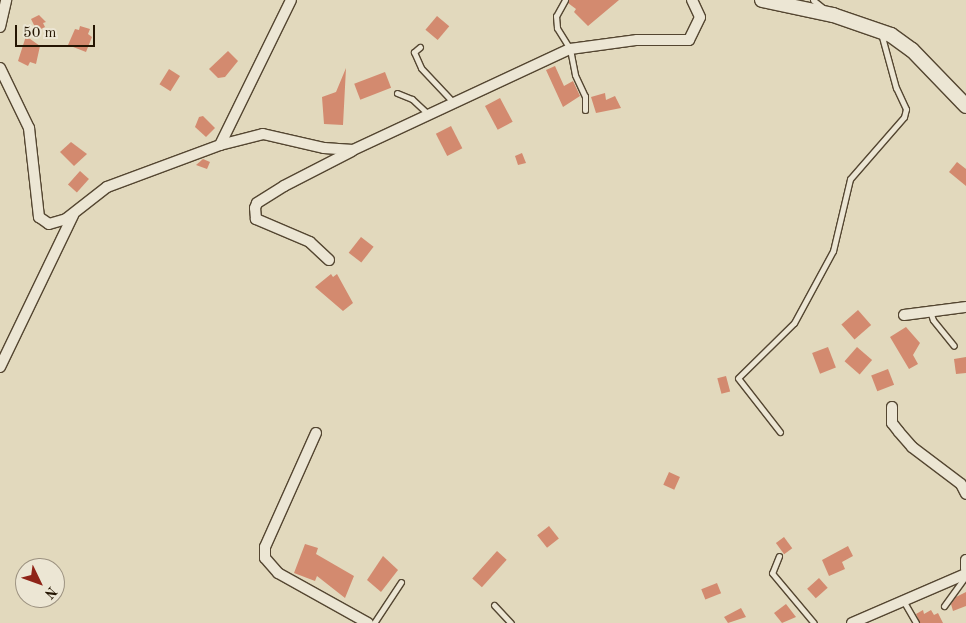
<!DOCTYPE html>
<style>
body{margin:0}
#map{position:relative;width:966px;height:623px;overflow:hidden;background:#e2d9bd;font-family:"Old Standard TT",serif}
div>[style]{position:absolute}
.building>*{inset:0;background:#d38a6f;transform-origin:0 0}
.roads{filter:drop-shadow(1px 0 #544631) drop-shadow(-1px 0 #544631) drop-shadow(0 1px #544631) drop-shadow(0 -1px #544631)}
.service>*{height:5px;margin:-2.5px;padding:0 2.5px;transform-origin:2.5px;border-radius:2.5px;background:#ece6d4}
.minor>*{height:10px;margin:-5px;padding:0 5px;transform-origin:5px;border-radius:5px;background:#ece6d4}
.secondary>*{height:14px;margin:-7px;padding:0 7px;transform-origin:7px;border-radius:7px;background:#ece6d4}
span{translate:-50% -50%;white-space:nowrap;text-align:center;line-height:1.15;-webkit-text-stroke:5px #ece6d4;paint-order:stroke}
.north{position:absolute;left:15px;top:558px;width:50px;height:50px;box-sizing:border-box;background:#ece6d4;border:1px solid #9c9280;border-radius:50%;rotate:132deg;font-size:14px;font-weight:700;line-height:20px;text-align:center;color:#241502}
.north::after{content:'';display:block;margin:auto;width:18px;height:22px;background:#8f2418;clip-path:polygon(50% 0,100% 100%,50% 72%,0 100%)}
.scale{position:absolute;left:15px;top:25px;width:80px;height:22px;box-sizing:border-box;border:2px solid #241502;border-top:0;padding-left:6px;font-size:15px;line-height:18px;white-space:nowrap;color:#241502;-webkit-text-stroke:4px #ece6d4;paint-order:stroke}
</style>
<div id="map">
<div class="building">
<div style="clip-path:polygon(569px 0,619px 0,588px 26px,574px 12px,576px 9px,568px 3px)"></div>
<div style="clip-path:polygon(39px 15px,46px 22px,43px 23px,45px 27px,37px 31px,31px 19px)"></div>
<div style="left:437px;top:16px;width:16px;height:18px;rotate:40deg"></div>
<div style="clip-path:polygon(80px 26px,90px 29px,88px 34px,92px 37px,86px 52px,68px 45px,75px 29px,79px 30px)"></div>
<div style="clip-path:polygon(26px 36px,40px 46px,36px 64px,30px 62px,28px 66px,18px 61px)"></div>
<div style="clip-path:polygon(228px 51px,238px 61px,225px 77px,218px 78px,209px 69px)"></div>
<div style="clip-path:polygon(555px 66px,564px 86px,573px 81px,580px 96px,563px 107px,546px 70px)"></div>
<div style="clip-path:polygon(346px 68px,343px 125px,324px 124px,322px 97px,336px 92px)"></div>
<div style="left:169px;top:69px;width:13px;height:18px;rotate:32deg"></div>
<div style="left:385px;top:72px;width:17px;height:33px;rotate:69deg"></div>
<div style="clip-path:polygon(605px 93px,606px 100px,615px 96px,621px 108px,596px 113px,591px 97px)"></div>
<div style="left:500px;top:98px;width:27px;height:17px;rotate:62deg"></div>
<div style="clip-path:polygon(203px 116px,215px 128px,206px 137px,195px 127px,199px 117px)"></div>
<div style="left:451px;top:126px;width:25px;height:17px;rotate:63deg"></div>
<div style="clip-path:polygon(71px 142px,87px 154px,74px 166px,60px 152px)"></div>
<div style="clip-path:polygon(522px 153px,526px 163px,518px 165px,515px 156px)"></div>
<div style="clip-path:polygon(203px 159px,210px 162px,207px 169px,196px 165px)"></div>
<div style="clip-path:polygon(957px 162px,966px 169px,966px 186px,949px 172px)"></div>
<div style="left:80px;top:171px;width:12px;height:18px;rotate:42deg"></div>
<div style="left:361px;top:237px;width:16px;height:20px;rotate:38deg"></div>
<div style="clip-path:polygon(331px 274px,333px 277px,337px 274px,353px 303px,343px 311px,315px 287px)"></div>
<div style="left:858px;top:310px;width:20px;height:22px;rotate:49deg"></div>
<div style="clip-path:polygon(906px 327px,920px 343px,913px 355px,918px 364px,909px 369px,890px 337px)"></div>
<div style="left:828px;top:347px;width:22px;height:17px;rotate:69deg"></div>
<div style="left:857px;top:347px;width:20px;height:19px;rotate:41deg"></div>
<div style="clip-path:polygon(966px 357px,966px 373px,956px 374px,954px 359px)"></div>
<div style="left:888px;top:369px;width:17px;height:18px;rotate:69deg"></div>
<div style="left:726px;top:376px;width:16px;height:9px;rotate:75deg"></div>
<div style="left:669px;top:472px;width:12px;height:14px;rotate:24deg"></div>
<div style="left:549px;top:526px;width:16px;height:15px;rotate:52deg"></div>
<div style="left:784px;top:537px;width:14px;height:10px;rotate:54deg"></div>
<div style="clip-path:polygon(305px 544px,318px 548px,316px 554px,354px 576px,345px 598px,317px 576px,315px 581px,294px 573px)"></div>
<div style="clip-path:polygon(848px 546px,853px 556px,842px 562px,845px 569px,829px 576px,822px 560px)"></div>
<div style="left:497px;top:551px;width:13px;height:37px;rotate:42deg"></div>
<div style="clip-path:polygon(383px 556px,398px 570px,381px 592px,367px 580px)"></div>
<div style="left:819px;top:578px;width:13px;height:16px;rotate:48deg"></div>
<div style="left:717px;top:583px;width:11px;height:17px;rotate:68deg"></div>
<div style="clip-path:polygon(966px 592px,966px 606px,953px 611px,951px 604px,956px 597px)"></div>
<div style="clip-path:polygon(786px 604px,796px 617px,782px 623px,774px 613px)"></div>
<div style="clip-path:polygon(741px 608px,746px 617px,728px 623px,724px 617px)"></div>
<div style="clip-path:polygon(923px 610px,924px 614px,931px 610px,934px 615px,938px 613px,943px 623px,920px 623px,916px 614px)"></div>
</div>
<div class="roads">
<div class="service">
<div style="left:565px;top:0;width:18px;rotate:119deg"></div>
<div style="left:556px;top:16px;width:12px;rotate:85deg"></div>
<div style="left:557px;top:28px;width:25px;rotate:58deg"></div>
<div style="left:570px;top:49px;width:26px;rotate:79deg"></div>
<div style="left:575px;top:75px;width:23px;rotate:65deg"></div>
<div style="left:585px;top:96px;width:14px;rotate:90deg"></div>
<div style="left:813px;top:0;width:14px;rotate:39deg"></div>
<div style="left:420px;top:47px;width:8px;rotate:140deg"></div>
<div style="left:414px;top:52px;width:17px;rotate:66deg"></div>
<div style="left:421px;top:68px;width:48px;rotate:46.7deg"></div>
<div style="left:397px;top:93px;width:16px;rotate:22deg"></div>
<div style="left:412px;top:99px;width:22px;rotate:43deg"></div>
<div style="left:930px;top:311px;width:9px;rotate:72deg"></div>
<div style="left:933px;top:320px;width:33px;rotate:51deg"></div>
<div style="left:780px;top:432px;width:68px;rotate:-127.9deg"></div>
<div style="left:738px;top:378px;width:78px;rotate:-44.5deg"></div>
<div style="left:794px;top:323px;width:82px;rotate:-61.6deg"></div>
<div style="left:833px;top:251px;width:74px;rotate:-76.7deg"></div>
<div style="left:850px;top:179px;width:82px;rotate:-48.9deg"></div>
<div style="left:904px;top:117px;width:8px;rotate:-76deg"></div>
<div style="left:906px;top:109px;width:23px;rotate:-115deg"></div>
<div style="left:896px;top:88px;width:57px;rotate:-105.3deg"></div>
<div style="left:779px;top:556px;width:18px;rotate:112deg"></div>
<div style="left:772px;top:573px;width:65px;rotate:50deg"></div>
<div style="left:904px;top:602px;width:24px;rotate:60deg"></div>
<div style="left:494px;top:605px;width:25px;rotate:47deg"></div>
<div style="left:944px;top:606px;width:37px;rotate:-54deg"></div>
<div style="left:374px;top:623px;width:49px;rotate:-56.6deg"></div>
</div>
<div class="minor">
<div style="left:0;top:27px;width:28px;rotate:-77deg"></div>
<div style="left:0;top:68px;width:67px;rotate:64.2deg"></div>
<div style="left:29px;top:128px;width:90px;rotate:83.6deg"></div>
<div style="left:39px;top:217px;width:12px;rotate:35deg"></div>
<div style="left:49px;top:224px;width:18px;rotate:-16deg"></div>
<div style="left:66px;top:219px;width:52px;rotate:-38deg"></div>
<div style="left:107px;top:187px;width:121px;rotate:-20.4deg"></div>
<div style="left:220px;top:145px;width:44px;rotate:-14.3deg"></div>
<div style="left:263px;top:134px;width:63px;rotate:12.9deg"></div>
<div style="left:324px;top:148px;width:29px;rotate:4deg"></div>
<div style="left:353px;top:150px;width:239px;rotate:-25deg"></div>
<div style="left:570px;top:49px;width:68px;rotate:-7.7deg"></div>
<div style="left:637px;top:40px;width:52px"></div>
<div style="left:689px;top:40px;width:25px;rotate:-64deg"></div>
<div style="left:700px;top:17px;width:19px;rotate:-115deg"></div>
<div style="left:220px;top:145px;width:161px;rotate:-63.9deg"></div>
<div style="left:329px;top:260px;width:26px;rotate:-137deg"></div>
<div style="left:310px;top:242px;width:59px;rotate:-156.9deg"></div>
<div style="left:256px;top:219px;width:11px;rotate:-95deg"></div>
<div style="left:255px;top:208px;width:5px;rotate:-68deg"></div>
<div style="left:257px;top:203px;width:32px;rotate:-32deg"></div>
<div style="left:284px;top:186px;width:76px;rotate:-27.2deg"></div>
<div style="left:904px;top:315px;width:63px;rotate:-7.4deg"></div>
<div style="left:0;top:367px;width:169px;rotate:-64.3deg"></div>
<div style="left:892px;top:407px;width:16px;rotate:90deg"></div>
<div style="left:892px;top:423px;width:11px;rotate:52deg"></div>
<div style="left:899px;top:432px;width:20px;rotate:49deg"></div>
<div style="left:912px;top:447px;width:61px;rotate:37.1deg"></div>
<div style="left:961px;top:484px;width:11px;rotate:63deg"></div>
<div style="left:316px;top:433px;width:125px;rotate:114.1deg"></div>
<div style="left:265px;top:547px;width:11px;rotate:90deg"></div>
<div style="left:265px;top:558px;width:20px;rotate:49deg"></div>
<div style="left:278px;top:573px;width:103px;rotate:29.1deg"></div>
<div style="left:966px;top:560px;width:9px;rotate:90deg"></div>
<div style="left:852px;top:623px;width:124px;rotate:-23.3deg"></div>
</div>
<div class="secondary">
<div style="left:762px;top:0;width:73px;rotate:11.9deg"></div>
<div style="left:833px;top:15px;width:61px;rotate:19deg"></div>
<div style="left:891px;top:35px;width:26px;rotate:36deg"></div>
<div style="left:912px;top:50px;width:78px;rotate:46deg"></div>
</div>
</div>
<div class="north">N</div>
<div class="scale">50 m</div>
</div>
